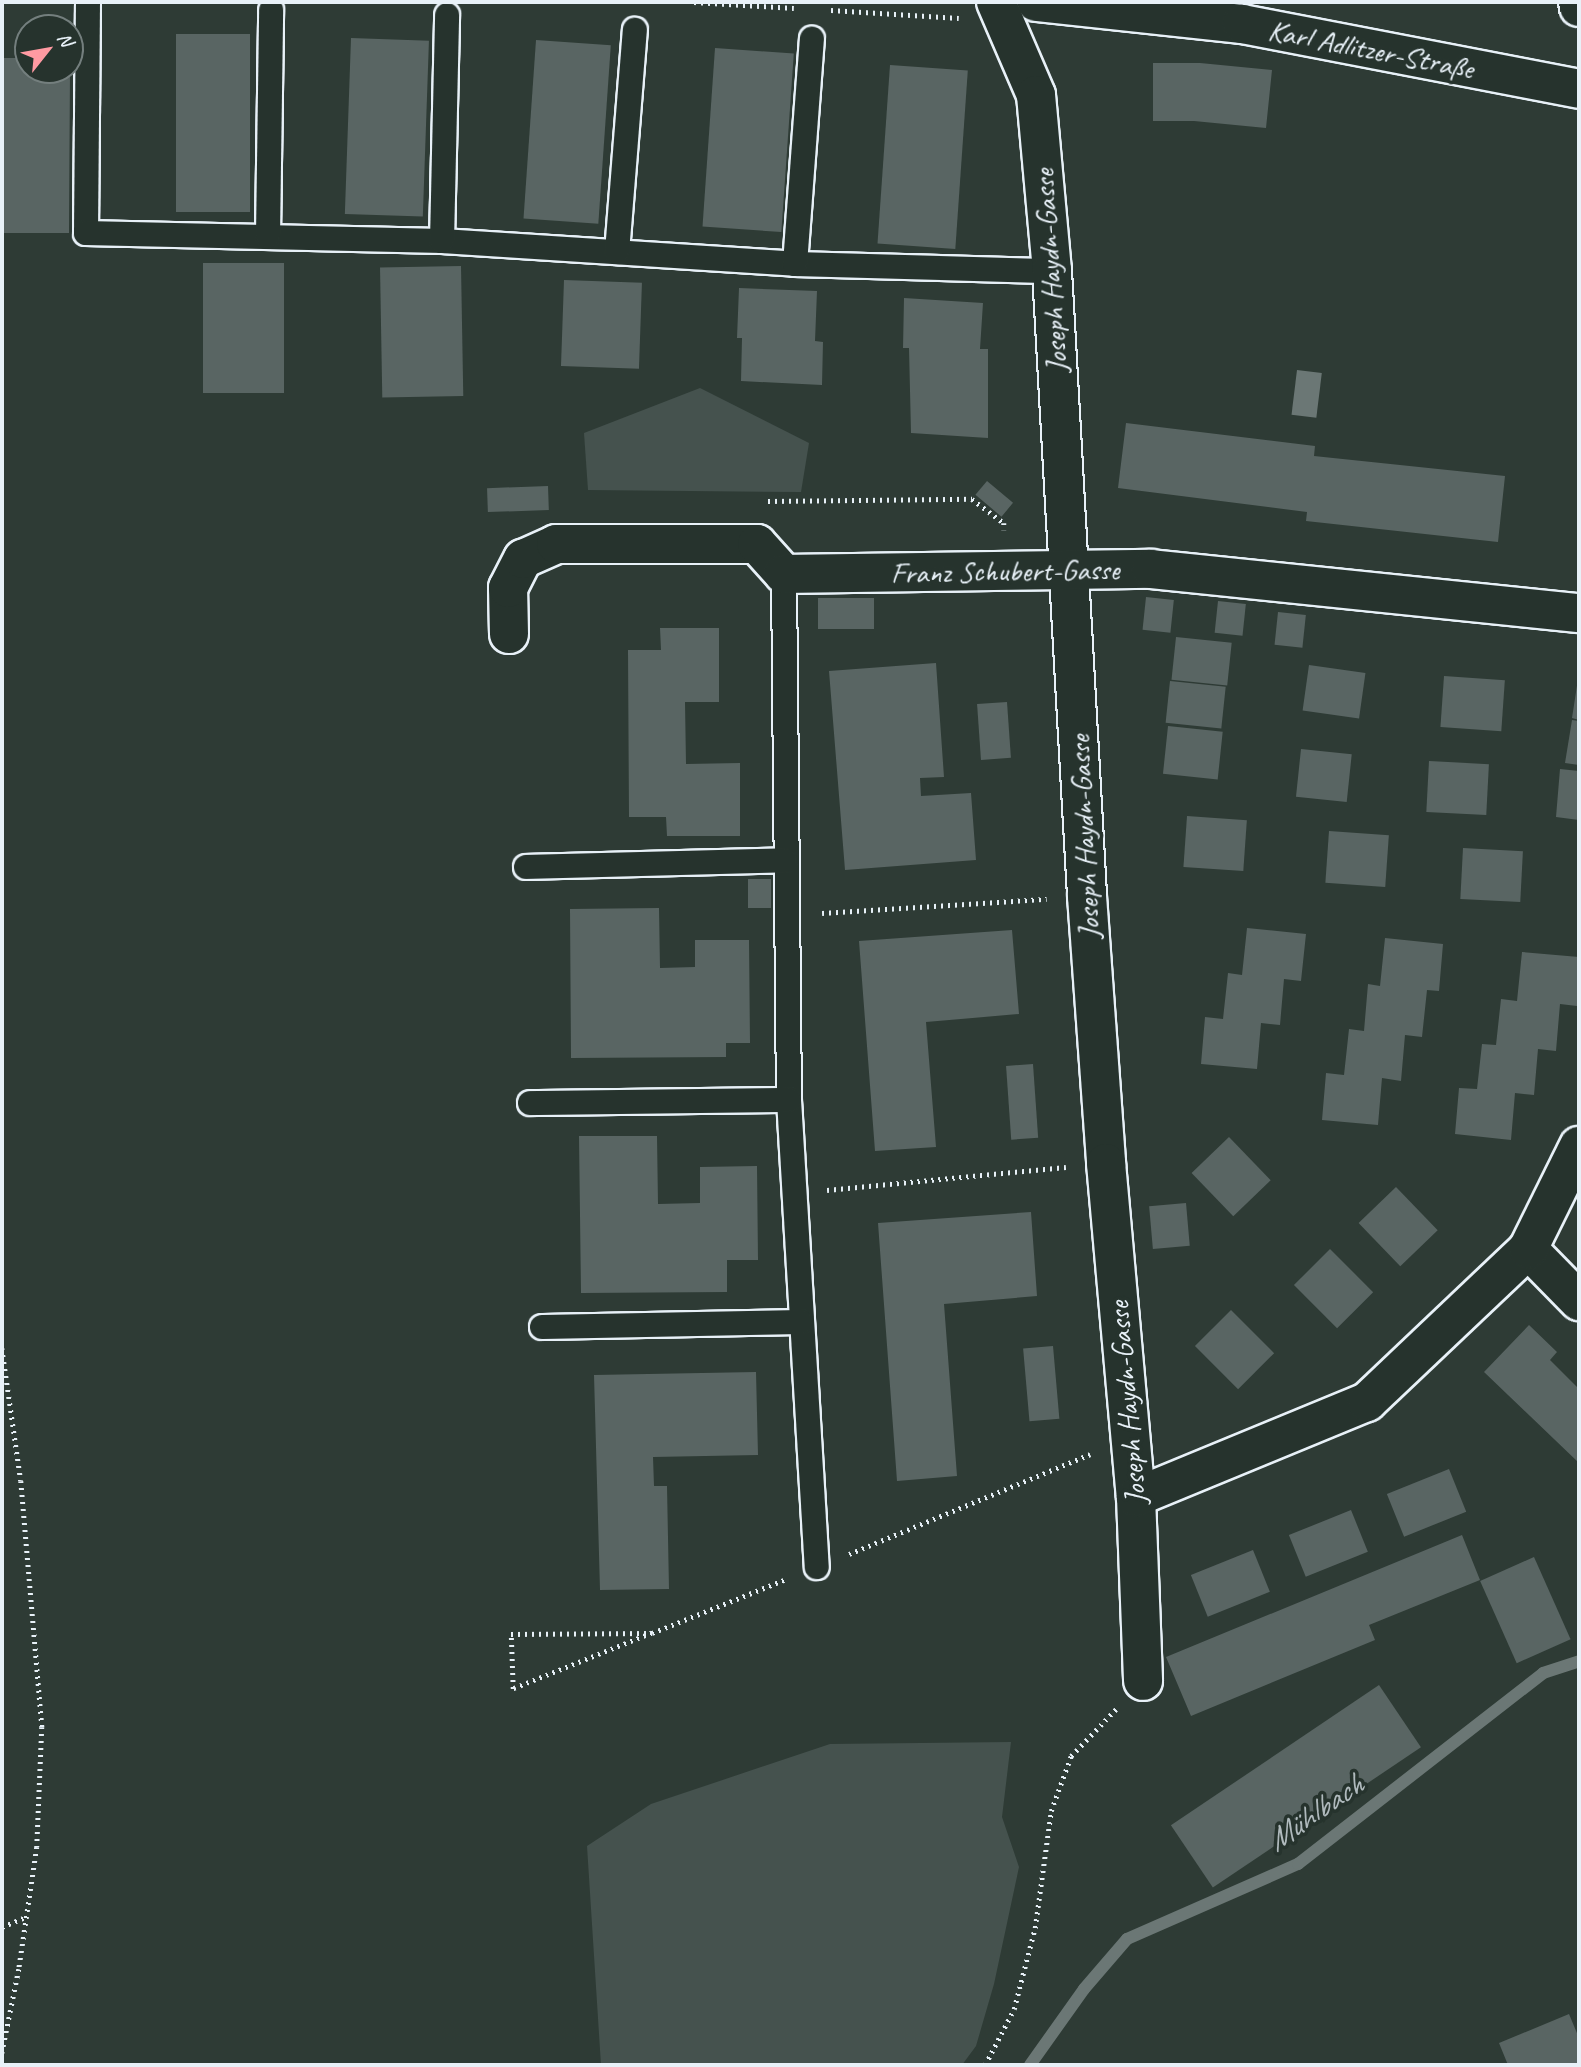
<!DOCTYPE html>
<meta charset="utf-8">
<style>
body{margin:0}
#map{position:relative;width:1581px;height:2067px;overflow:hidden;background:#2e3b35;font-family:Caveat,sans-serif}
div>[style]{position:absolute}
.green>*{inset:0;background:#45524e}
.water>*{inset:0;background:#6b7775;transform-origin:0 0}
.stream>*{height:12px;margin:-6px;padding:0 6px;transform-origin:6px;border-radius:6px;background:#6b7775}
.building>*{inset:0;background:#596563;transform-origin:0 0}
.path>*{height:4.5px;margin-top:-2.25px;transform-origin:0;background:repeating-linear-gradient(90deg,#e8f1f8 0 2px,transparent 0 7px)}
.roads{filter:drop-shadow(2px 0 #e8f1f8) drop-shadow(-2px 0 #e8f1f8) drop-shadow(0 2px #e8f1f8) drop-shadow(0 -2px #e8f1f8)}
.service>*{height:24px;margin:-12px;padding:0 12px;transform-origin:12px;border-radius:12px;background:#26332d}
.minor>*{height:38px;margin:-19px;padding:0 19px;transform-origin:19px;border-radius:19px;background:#26332d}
.tertiary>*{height:38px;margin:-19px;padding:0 19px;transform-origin:19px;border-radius:19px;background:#26332d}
span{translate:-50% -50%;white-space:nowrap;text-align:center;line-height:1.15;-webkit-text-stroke:7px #26332d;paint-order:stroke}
.street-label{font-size:30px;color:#e8f1f8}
.water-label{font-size:32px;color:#b0babd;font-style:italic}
.frame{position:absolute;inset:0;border:4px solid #e8f1f8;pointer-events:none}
.north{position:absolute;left:14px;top:14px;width:70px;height:70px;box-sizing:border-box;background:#26332d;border:2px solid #747f7e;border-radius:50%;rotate:59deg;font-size:19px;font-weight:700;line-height:28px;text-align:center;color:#e8f1f8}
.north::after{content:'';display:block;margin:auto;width:24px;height:32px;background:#ff9aa2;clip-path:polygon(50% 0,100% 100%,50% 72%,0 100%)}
</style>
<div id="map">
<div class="green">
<div style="clip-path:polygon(700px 388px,809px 443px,801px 492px,588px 490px,584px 433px)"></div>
<div style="clip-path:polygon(1011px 1742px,1002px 1817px,1019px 1867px,994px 1984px,976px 2046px,962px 2065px,601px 2065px,587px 1846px,651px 1804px,830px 1744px)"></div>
</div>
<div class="water">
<div style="left:1297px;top:370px;width:25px;height:45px;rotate:7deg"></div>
</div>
<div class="stream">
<div style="left:1030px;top:2065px;width:93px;rotate:-54.6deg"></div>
<div style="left:1084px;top:1989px;width:66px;rotate:-49.3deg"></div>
<div style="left:1127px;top:1939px;width:187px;rotate:-23.7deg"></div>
<div style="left:1298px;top:1864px;width:311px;rotate:-37.9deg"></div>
<div style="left:1543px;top:1673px;width:38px;rotate:-18deg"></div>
</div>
<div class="building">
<div style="left:250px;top:34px;width:178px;height:74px;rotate:90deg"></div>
<div style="left:351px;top:38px;width:78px;height:176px;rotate:2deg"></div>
<div style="left:536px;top:40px;width:75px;height:179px;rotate:4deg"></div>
<div style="left:715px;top:48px;width:79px;height:179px;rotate:4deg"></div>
<div style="clip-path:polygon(2px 58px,28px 58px,28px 70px,70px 70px,69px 233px,2px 233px)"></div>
<div style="clip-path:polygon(1153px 63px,1200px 63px,1272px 70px,1266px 128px,1194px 121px,1153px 121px)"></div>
<div style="left:890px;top:65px;width:78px;height:179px;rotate:4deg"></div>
<div style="left:203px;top:263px;width:81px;height:130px"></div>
<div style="left:461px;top:266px;width:130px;height:81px;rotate:89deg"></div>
<div style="left:564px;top:280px;width:78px;height:86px;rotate:2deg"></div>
<div style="clip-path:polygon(739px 288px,817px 291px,815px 341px,823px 342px,822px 385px,741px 381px,742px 338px,737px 338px)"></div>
<div style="clip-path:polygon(904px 298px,983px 303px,980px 349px,988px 349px,988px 438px,911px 433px,909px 348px,903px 348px)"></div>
<div style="clip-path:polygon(1126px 423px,1315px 446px,1314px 456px,1505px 476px,1498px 542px,1306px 521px,1307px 512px,1118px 488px)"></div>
<div style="left:987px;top:481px;width:34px;height:18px;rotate:40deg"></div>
<div style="left:548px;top:486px;width:24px;height:61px;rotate:88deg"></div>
<div style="left:1146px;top:597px;width:28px;height:33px;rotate:6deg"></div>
<div style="left:874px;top:598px;width:31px;height:56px;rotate:90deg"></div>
<div style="left:1218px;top:601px;width:28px;height:32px;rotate:6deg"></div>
<div style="left:1278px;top:612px;width:28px;height:33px;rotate:6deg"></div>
<div style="clip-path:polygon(660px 628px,719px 628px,719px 702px,685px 702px,686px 764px,740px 763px,740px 836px,667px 836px,666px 817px,629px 817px,628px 650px,661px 650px)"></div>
<div style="left:1176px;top:637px;width:56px;height:43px;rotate:6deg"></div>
<div style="clip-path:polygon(936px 663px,944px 777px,920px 778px,921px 796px,971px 793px,976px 860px,845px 870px,829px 671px)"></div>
<div style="left:1309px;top:665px;width:57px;height:46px;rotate:8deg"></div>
<div style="left:1444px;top:676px;width:61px;height:51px;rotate:4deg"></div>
<div style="clip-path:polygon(1578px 679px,1579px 679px,1579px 720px,1572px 718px)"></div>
<div style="left:1170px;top:681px;width:56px;height:42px;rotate:6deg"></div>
<div style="left:1007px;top:702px;width:56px;height:30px;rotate:86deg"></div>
<div style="clip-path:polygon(1572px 720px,1579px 721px,1579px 765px,1565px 763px)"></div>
<div style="left:1168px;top:726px;width:55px;height:48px;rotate:6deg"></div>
<div style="left:1301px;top:749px;width:51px;height:48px;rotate:6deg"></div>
<div style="left:1429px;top:761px;width:60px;height:51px;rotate:3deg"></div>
<div style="clip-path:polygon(1560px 769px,1579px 771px,1579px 820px,1556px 817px)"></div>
<div style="left:1187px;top:816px;width:60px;height:51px;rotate:4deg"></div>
<div style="left:1329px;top:831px;width:60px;height:52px;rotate:4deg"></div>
<div style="left:1463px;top:848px;width:60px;height:51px;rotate:3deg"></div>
<div style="left:748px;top:879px;width:23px;height:29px"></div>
<div style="clip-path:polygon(659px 908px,660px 968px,695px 967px,695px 940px,749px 940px,750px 1043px,726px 1043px,726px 1057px,571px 1058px,570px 909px)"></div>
<div style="clip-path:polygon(1247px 928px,1306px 934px,1301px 981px,1284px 979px,1280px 1025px,1261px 1023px,1257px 1069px,1201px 1064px,1205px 1017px,1223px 1019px,1228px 973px,1242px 975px)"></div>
<div style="clip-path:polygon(1012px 930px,1019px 1014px,926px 1022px,936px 1147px,875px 1151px,859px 941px)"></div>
<div style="clip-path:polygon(1385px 938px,1443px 944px,1439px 991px,1427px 990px,1422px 1037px,1405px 1035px,1401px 1081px,1382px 1078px,1378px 1125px,1322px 1120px,1326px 1073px,1344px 1075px,1349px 1029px,1364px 1031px,1368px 984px,1380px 986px)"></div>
<div style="clip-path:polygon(1522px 952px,1579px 957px,1577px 1006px,1560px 1004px,1556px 1051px,1538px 1049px,1534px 1095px,1515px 1093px,1511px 1140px,1455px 1134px,1459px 1088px,1477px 1089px,1482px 1044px,1496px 1045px,1501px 999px,1517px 1001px)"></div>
<div style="left:1033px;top:1064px;width:74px;height:27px;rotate:86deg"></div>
<div style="clip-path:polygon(579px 1136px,657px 1136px,658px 1204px,700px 1203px,700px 1167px,757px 1166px,758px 1260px,727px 1260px,727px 1292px,581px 1293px)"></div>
<div style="left:1229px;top:1137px;width:60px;height:52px;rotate:46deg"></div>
<div style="left:1396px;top:1187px;width:60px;height:52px;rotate:46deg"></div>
<div style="left:1186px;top:1203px;width:43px;height:37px;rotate:85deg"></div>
<div style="clip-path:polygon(1031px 1212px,1037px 1296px,944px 1304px,957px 1476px,897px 1481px,878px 1223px)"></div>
<div style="left:1330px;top:1249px;width:61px;height:51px;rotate:45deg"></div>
<div style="left:1231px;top:1310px;width:61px;height:51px;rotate:45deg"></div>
<div style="clip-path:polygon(1529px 1325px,1557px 1352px,1550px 1360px,1579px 1389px,1579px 1463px,1484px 1372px)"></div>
<div style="left:1053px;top:1346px;width:73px;height:30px;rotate:85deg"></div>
<div style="clip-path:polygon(756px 1372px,758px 1455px,653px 1457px,654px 1486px,667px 1486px,669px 1589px,600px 1590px,594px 1375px)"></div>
<div style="left:1449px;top:1469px;width:46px;height:67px;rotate:68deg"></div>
<div style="left:1351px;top:1510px;width:45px;height:67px;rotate:68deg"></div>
<div style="clip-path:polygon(1462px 1535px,1480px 1580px,1369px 1625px,1375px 1640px,1191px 1716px,1166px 1657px)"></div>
<div style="left:1253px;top:1550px;width:45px;height:67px;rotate:68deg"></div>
<div style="left:1534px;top:1557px;width:90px;height:59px;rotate:66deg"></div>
<div style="left:1379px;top:1685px;width:75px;height:251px;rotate:56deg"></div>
<div style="clip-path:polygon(1569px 2014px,1579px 2038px,1579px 2065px,1508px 2065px,1499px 2043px)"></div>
</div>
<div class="path">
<div style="left:694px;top:2px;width:100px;rotate:3.4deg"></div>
<div style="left:831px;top:10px;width:128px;rotate:3.6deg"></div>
<div style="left:768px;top:501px;width:204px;rotate:-0.6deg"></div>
<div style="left:972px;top:499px;width:40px;rotate:37deg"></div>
<div style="left:1004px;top:523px;width:7px;rotate:90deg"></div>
<div style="left:822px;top:913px;width:225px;rotate:-3.6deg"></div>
<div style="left:827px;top:1190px;width:240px;rotate:-5.5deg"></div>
<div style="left:2px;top:1348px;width:134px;rotate:81.9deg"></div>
<div style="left:21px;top:1481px;width:247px;rotate:85.1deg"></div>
<div style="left:42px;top:1727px;width:120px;rotate:92.4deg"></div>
<div style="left:37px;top:1847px;width:123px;rotate:98.4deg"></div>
<div style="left:19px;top:1969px;width:86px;rotate:101.4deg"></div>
<div style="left:849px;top:1554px;width:261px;rotate:-22.5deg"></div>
<div style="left:652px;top:1633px;width:150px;rotate:158.1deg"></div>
<div style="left:513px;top:1689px;width:55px;rotate:-92.1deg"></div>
<div style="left:511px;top:1634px;width:141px;rotate:-0.4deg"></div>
<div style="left:652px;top:1633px;width:144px;rotate:-21.9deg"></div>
<div style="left:2px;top:1927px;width:26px;rotate:-23deg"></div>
<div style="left:985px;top:2065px;width:63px;rotate:-62.6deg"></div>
<div style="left:1014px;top:2009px;width:84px;rotate:-75.5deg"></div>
<div style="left:1035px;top:1928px;width:118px;rotate:-82.2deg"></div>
<div style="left:1051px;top:1811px;width:59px;rotate:-70deg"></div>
<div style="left:1071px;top:1756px;width:65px;rotate:-46.2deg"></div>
</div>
<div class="roads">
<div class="service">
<div style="left:88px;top:2px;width:231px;rotate:90.5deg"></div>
<div style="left:86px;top:233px;width:356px;rotate:1.3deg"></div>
<div style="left:442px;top:241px;width:354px;rotate:3.7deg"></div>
<div style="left:795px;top:264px;width:257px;rotate:1.6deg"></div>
<div style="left:268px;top:236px;width:226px;rotate:-89.2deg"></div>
<div style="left:442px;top:241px;width:226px;rotate:-88.7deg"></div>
<div style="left:617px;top:252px;width:223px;rotate:-85.4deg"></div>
<div style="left:795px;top:264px;width:226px;rotate:-85.7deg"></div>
<div style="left:784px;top:574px;width:526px;rotate:89.46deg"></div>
<div style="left:789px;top:1100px;width:468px;rotate:86.6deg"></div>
<div style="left:526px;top:867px;width:259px;rotate:-1.5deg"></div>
<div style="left:530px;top:1103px;width:259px;rotate:-0.7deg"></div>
<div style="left:542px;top:1327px;width:259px;rotate:-1.1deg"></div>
</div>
<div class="minor">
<div style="left:996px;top:2px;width:101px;rotate:66.7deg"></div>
<div style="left:1036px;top:95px;width:177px;rotate:84.8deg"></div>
<div style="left:1052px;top:271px;width:626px;rotate:86.79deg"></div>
<div style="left:1087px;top:896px;width:268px;rotate:85.9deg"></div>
<div style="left:1106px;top:1163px;width:335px;rotate:84.9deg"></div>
<div style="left:1136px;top:1497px;width:184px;rotate:87.8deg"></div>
<div style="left:1578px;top:2px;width:5px;rotate:79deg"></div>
<div style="left:509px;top:634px;width:46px;rotate:-91.2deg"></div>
<div style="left:508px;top:588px;width:33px;rotate:-63deg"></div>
<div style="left:523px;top:559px;width:36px;rotate:-24deg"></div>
<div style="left:556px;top:544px;width:201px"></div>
<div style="left:757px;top:544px;width:40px;rotate:48deg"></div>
<div style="left:784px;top:574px;width:367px;rotate:-0.8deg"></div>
<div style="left:1151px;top:569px;width:430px;rotate:5.9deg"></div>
<div style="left:1528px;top:1249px;width:73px;rotate:45.6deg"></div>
<div style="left:1136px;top:1497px;width:250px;rotate:-22.4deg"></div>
<div style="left:1367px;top:1402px;width:222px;rotate:-43.5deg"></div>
<div style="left:1528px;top:1249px;width:115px;rotate:-63.7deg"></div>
</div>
<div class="tertiary">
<div style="left:1036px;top:2px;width:207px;rotate:6.1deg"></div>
<div style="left:1242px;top:24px;width:343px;rotate:10.9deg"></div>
</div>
</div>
<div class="street-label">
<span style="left:1371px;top:49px;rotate:11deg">Karl Adlitzer-Straße</span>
<span style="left:1050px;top:271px;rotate:-94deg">Joseph Haydn-Gasse</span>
<span style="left:1005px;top:571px;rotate:-1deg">Franz Schubert-Gasse</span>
<span style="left:1084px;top:837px;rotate:-93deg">Joseph Haydn-Gasse</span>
<span style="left:1127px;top:1403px;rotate:-95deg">Joseph Haydn-Gasse</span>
</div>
<div class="water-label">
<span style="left:1315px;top:1813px;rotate:-35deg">Mühlbach</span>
</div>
<div class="frame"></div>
<div class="north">N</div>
</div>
